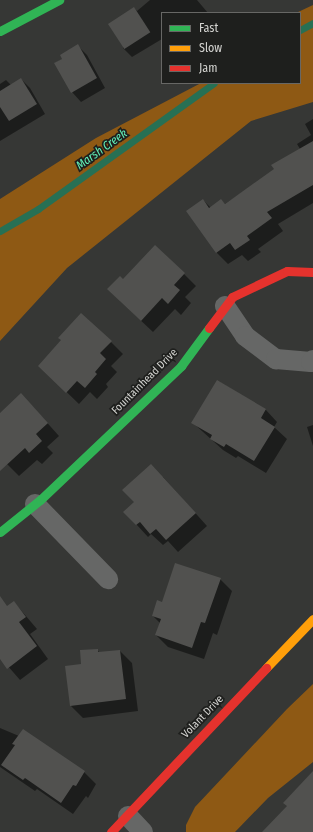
<!DOCTYPE html>
<style>
body{margin:0}
#map{position:relative;width:313px;height:832px;overflow:hidden;background:#363735;font-family:"Fira Sans Condensed",sans-serif}
div>[style]{position:absolute}
.forest>*{inset:0;background:#8e5914}
.shadow>*{inset:0;background:#0007}
.stream>*{height:7px;margin:-3.5px;padding:0 3.5px;transform-origin:3.5px;border-radius:3.5px;background:#277054}
.building>*{inset:0;background:#51514f;transform-origin:0 0}
.street>*{height:20px;margin:-10px;padding:0 10px;transform-origin:10px;border-radius:10px;background:#666766}
.fast>*{height:9px;margin:-4.5px;padding:0 4.5px;transform-origin:4.5px;border-radius:4.5px;background:#30b455}
.slow>*{height:9px;margin:-4.5px;padding:0 4.5px;transform-origin:4.5px;border-radius:4.5px;background:#ff9f0a}
.jam>*{height:9px;margin:-4.5px;padding:0 4.5px;transform-origin:4.5px;border-radius:4.5px;background:#e5322d}
span{translate:-50% -50%;white-space:nowrap;text-align:center;line-height:1.15;-webkit-text-stroke:3.5px #1e1f1d;paint-order:stroke}
.street-label{font-size:11px;color:#d4d4d1}
.water-label{font-size:12px;color:#62efb7;font-style:italic}
.legend{position:absolute;left:161px;top:12px;width:140px;height:72px;box-sizing:border-box;background:#1e1f1d;border:1px solid #676765;margin:0;padding:5px 7px;list-style:none;font-size:12px;color:#d4d4d1}
.legend li{display:flex;align-items:center;gap:8px;height:20px}
.legend b{width:20px;border:1px solid #676765}
</style>
<div id="map">
<div class="forest">
<div style="clip-path:polygon(313px 5px,313px 102px,251px 121px,67px 268px,0 341px,0 199px,96px 138px,201px 83px,300px 83px,300px 13px,296px 13px)"></div>
<div style="clip-path:polygon(313px 684px,313px 762px,268px 798px,235px 832px,186px 832px,186px 825px,195px 807px,287px 709px)"></div>
</div>
<div class="shadow">
<div style="clip-path:polygon(150px 0,197px 0,208px 13px,162px 13px,162px 39px,132px 57px,123px 48px,134px 8px,137px 11px)"></div>
<div style="clip-path:polygon(78px 46px,87px 55px,105px 88px,81px 102px,72px 92px,55px 63px,63px 59px)"></div>
<div style="clip-path:polygon(21px 79px,30px 88px,45px 114px,0 141px,0 84px,6px 80px,11px 85px)"></div>
<div style="clip-path:polygon(313px 119px,313px 203px,278px 224px,283px 231px,258px 249px,261px 252px,248px 261px,242px 255px,228px 264px,216px 252px,203px 200px,211px 208px,221px 200px,225px 204px,275px 170px,300px 149px,297px 144px,311px 135px,305px 124px)"></div>
<div style="clip-path:polygon(184px 274px,196px 286px,185px 297px,191px 303px,181px 315px,175px 309px,153px 332px,120px 301px,124px 281px)"></div>
<div style="clip-path:polygon(111px 342px,123px 354px,111px 366px,117px 372px,106px 384px,108px 387px,97px 399px,90px 392px,79px 404px,51px 377px)"></div>
<div style="clip-path:polygon(218px 381px,266px 410px,277px 422px,274px 427px,287px 439px,266px 473px,238px 456px,236px 458px,223px 450px,192px 422px)"></div>
<div style="clip-path:polygon(33px 407px,59px 436px,47px 447px,53px 453px,42px 464px,37px 460px,19px 476px,0 457px,0 414px)"></div>
<div style="clip-path:polygon(313px 425px,313px 446px,307px 427px)"></div>
<div style="clip-path:polygon(163px 477px,207px 526px,178px 552px,168px 541px,163px 545px,151px 534px,148px 537px,125px 512px)"></div>
<div style="clip-path:polygon(220px 579px,232px 591px,217px 635px,213px 633px,204px 659px,168px 647px,156px 635px,160px 623px,153px 616px,162px 603px)"></div>
<div style="clip-path:polygon(14px 602px,37px 629px,30px 634px,48px 659px,20px 680px,0 657px,0 606px,4px 610px)"></div>
<div style="clip-path:polygon(97px 650px,100px 653px,120px 651px,132px 663px,138px 711px,83px 718px,71px 706px,82px 665px)"></div>
<div style="clip-path:polygon(0 728px,19px 736px,84px 772px,96px 784px,88px 798px,86px 796px,73px 814px,37px 789px,35px 791px,0 767px)"></div>
</div>
<div class="stream">
<div style="left:300px;top:30px;width:15px;rotate:-28deg"></div>
<div style="left:0;top:231px;width:44px;rotate:-30.1deg"></div>
<div style="left:38px;top:209px;width:216px;rotate:-35.6deg"></div>
</div>
<div class="building">
<div style="left:134px;top:7px;width:30px;height:31px;rotate:57deg"></div>
<div style="clip-path:polygon(78px 44px,97px 78px,71px 93px,54px 63px,62px 59px,60px 55px)"></div>
<div style="clip-path:polygon(21px 78px,37px 104px,9px 121px,0 107px,0 91px)"></div>
<div style="clip-path:polygon(313px 141px,313px 185px,267px 212px,272px 218px,247px 236px,250px 240px,235px 250px,230px 243px,216px 253px,186px 211px,203px 199px,209px 208px,221px 199px,225px 204px,274px 169px,271px 165px)"></div>
<div style="clip-path:polygon(155px 245px,185px 273px,174px 285px,180px 290px,168px 304px,162px 298px,141px 321px,107px 289px,120px 276px,123px 279px)"></div>
<div style="clip-path:polygon(81px 313px,112px 341px,100px 353px,106px 359px,95px 372px,97px 374px,85px 388px,77px 381px,66px 393px,38px 366px,61px 340px,58px 338px)"></div>
<div style="clip-path:polygon(217px 380px,266px 409px,261px 418px,275px 427px,254px 461px,226px 444px,224px 447px,210px 439px,212px 435px,191px 423px)"></div>
<div style="clip-path:polygon(21px 393px,48px 423px,36px 434px,42px 441px,29px 453px,25px 448px,0 471px,0 413px)"></div>
<div style="clip-path:polygon(151px 464px,196px 513px,166px 540px,156px 529px,150px 534px,140px 522px,136px 525px,123px 512px,134px 502px,122px 490px)"></div>
<div style="clip-path:polygon(175px 563px,221px 578px,205px 623px,201px 622px,192px 648px,155px 635px,161px 619px,152px 616px,157px 600px,162px 602px)"></div>
<div style="clip-path:polygon(0 596px,7px 606px,14px 601px,26px 617px,19px 622px,37px 646px,7px 669px,0 659px)"></div>
<div style="clip-path:polygon(98px 649px,98px 652px,120px 650px,126px 699px,70px 706px,65px 666px,81px 664px,80px 650px)"></div>
<div style="clip-path:polygon(23px 729px,85px 771px,76px 786px,73px 785px,61px 803px,25px 778px,23px 780px,1px 765px,15px 745px,12px 744px)"></div>
<div style="clip-path:polygon(313px 771px,313px 832px,262px 832px,287px 806px,283px 803px)"></div>
</div>
<div class="street">
<div style="left:225px;top:306px;width:36px;rotate:56deg"></div>
<div style="left:245px;top:336px;width:39px;rotate:37deg"></div>
<div style="left:276px;top:359px;width:35px;rotate:5deg"></div>
<div style="left:311px;top:362px;width:3px;rotate:-45deg"></div>
<div style="left:35px;top:504px;width:105px;rotate:45.8deg"></div>
<div style="left:128px;top:816px;width:22px;rotate:47deg"></div>
</div>
<div class="fast">
<div style="left:0;top:31px;width:67px;rotate:-27.7deg"></div>
<div style="left:0;top:532px;width:51px;rotate:-38.7deg"></div>
<div style="left:40px;top:500px;width:195px;rotate:-43.5deg"></div>
<div style="left:181px;top:366px;width:47px;rotate:-53.6deg"></div>
</div>
<div class="slow">
<div style="left:266px;top:668px;width:68px;rotate:-46.2deg"></div>
</div>
<div class="jam">
<div style="left:209px;top:328px;width:39px;rotate:-53deg"></div>
<div style="left:232px;top:297px;width:61px;rotate:-25.3deg"></div>
<div style="left:287px;top:271px;width:26px;rotate:2deg"></div>
<div style="left:111px;top:832px;width:226px;rotate:-46.6deg"></div>
</div>
<div class="street-label">
<span style="left:145px;top:382px;rotate:-45deg">Fountainhead Drive</span>
<span style="left:203px;top:717px;rotate:-46deg">Volant Drive</span>
</div>
<div class="water-label">
<span style="left:102px;top:150px;rotate:-36deg">Marsh Creek</span>
</div>
<ul class="legend">
<li><b style="height:5px;background:#30b455"></b>Fast</li>
<li><b style="height:5px;background:#ff9f0a"></b>Slow</li>
<li><b style="height:5px;background:#e5322d"></b>Jam</li>
</ul>
</div>
